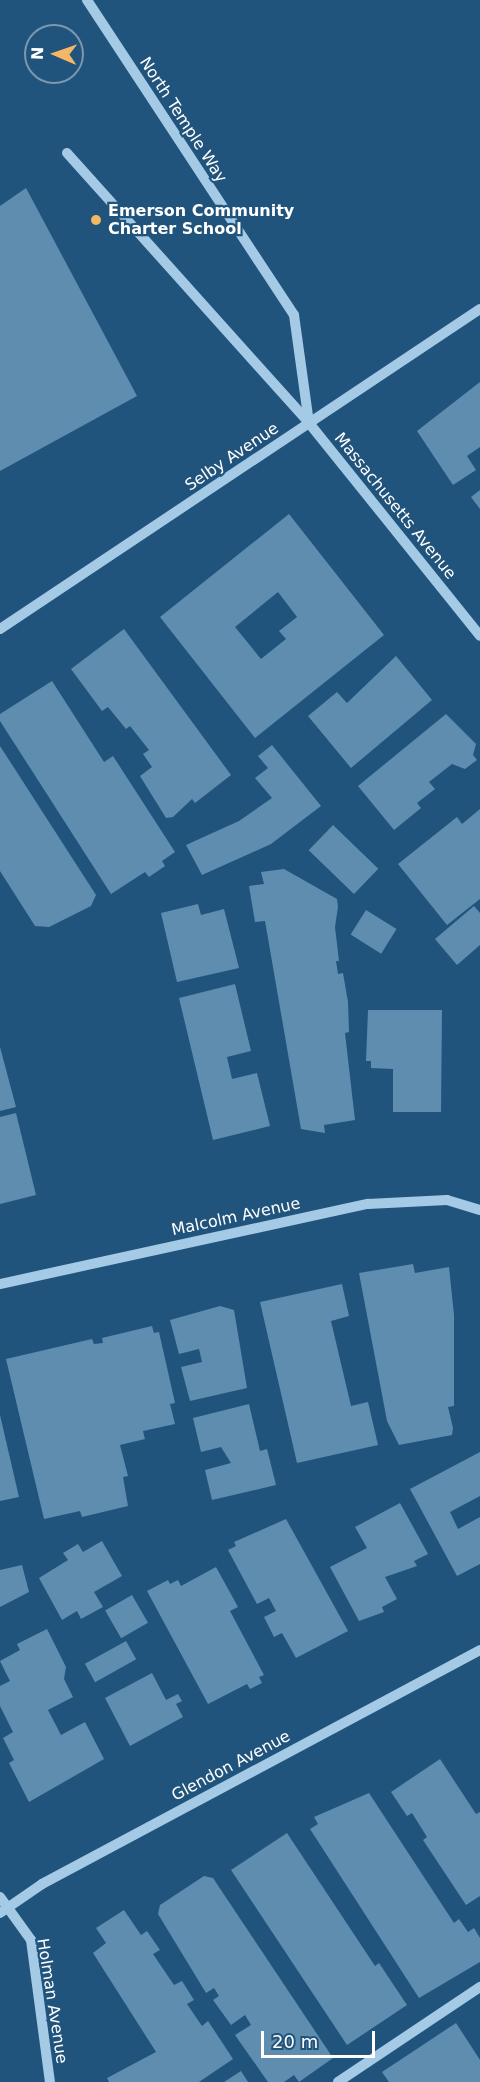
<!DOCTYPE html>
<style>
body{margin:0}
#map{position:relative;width:480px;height:2082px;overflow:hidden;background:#21547c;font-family:"DejaVu Sans",sans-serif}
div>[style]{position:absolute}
.building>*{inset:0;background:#5e8daf;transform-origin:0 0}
.minor>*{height:10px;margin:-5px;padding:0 5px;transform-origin:5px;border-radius:5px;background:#a4cae6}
.dots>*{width:16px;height:16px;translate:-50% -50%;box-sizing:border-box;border:3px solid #21547c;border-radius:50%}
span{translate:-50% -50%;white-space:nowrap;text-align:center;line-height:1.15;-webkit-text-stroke:4.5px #21547c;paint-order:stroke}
.street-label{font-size:16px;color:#fff}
.poi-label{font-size:16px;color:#fff;font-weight:700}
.left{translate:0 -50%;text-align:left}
.north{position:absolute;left:24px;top:24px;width:60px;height:60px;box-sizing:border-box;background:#21547c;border:2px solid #7a98b0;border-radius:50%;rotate:272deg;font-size:16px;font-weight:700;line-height:24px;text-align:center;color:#fff}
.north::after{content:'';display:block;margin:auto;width:21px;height:27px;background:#f3b765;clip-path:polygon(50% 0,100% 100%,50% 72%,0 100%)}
.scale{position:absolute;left:261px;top:2031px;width:114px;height:27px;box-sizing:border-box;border:3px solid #fff;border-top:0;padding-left:8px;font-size:18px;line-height:21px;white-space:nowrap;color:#fff;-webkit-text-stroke:4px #21547c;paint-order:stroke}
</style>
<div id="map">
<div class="building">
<div style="clip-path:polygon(26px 188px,137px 396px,0 471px,0 206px)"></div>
<div style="clip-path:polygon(480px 382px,480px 447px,467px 456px,476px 470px,453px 485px,417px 431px)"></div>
<div style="clip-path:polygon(480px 490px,480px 509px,471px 497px)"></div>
<div style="clip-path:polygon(evenodd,289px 514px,384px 635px,255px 738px,160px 617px,289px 514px,278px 592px,297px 617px,279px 631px,286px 639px,261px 659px,235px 627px,278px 592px)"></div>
<div style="clip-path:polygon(124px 629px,231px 775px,195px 803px,192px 799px,173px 817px,166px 818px,140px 776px,152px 767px,143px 754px,149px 750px,130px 726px,126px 729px,108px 707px,102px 711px,71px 669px)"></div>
<div style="clip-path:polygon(396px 656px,432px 700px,351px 768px,308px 716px,337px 692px,347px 703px)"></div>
<div style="clip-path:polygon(52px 681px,104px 762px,113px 756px,175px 852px,162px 861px,165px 866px,149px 877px,145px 872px,111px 894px,0 721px,0 714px)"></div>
<div style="clip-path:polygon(446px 714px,476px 744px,473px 755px,477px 760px,465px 769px,452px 764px,429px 782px,435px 789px,417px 803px,421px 808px,394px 830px,358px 786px)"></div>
<div style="clip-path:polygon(272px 745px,321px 806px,271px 844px,202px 875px,186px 845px,239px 821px,272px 798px,255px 778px,268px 768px,258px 756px)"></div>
<div style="clip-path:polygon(0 746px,96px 895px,91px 906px,49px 927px,35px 926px,0 871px)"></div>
<div style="clip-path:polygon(480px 809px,480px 899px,447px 925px,398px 864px,457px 817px,462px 824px)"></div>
<div style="left:333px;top:825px;width:63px;height:35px;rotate:44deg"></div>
<div style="clip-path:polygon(284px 869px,337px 899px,338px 907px,335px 927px,339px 961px,336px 961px,338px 974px,343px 973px,348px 1002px,349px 1032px,345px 1033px,355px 1120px,324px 1125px,325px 1133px,301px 1129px,265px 921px,255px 922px,249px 886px,264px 884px,261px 872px)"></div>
<div style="clip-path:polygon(198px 904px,201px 915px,224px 909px,239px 968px,177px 982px,161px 913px)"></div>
<div style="clip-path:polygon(474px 906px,480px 913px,480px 945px,457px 965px,435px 939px)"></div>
<div style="left:366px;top:910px;width:36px;height:29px;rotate:32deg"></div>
<div style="clip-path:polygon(235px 984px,251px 1051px,227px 1057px,232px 1079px,257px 1073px,270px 1126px,213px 1140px,179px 998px)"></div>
<div style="clip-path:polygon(368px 1010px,442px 1010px,441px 1112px,393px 1112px,393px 1069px,371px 1068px,371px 1061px,366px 1061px)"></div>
<div style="clip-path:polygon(0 1047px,16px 1107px,0 1111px)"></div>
<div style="clip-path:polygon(16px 1113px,36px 1195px,0 1204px,0 1117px)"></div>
<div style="clip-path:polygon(413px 1264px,415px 1273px,449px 1267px,454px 1315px,454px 1406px,448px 1407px,453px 1428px,452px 1435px,399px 1445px,387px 1421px,359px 1273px)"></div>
<div style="clip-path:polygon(342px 1284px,349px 1316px,331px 1321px,351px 1406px,368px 1402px,378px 1445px,297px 1463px,260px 1302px)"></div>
<div style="clip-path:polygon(220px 1306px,234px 1310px,247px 1388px,190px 1401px,181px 1367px,202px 1362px,199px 1349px,179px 1354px,170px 1320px)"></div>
<div style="clip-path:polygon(152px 1326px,154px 1333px,159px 1332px,175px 1403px,170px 1404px,175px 1424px,143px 1431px,145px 1439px,120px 1445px,128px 1476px,123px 1477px,128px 1506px,82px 1517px,80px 1511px,44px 1519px,6px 1359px,92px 1339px,94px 1344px,103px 1343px,102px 1338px)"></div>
<div style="clip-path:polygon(249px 1404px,260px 1451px,267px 1449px,276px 1485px,212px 1500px,205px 1470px,231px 1463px,221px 1447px,201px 1452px,193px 1418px)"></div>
<div style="clip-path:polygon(0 1415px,19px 1497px,0 1501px)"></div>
<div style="clip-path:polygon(480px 1452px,480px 1496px,450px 1512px,458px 1529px,480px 1517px,480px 1564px,457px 1576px,410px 1489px)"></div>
<div style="clip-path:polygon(400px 1503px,428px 1554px,414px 1561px,417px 1566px,385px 1577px,397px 1599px,382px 1607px,384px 1612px,359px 1621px,330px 1567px,367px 1548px,355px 1527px)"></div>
<div style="clip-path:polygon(286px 1519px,348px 1631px,296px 1658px,282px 1633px,274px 1637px,264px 1617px,276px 1611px,269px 1598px,257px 1604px,228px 1550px,236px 1546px,234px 1542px)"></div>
<div style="clip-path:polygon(102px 1541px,122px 1576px,94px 1592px,103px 1607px,81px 1619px,77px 1611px,62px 1620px,39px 1578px,68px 1560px,63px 1553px,78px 1544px,83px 1552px)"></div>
<div style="clip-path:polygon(22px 1565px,29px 1592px,0 1607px,0 1570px)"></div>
<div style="clip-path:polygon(216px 1567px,238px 1607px,230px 1611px,264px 1675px,259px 1677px,262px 1683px,250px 1689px,247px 1684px,208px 1704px,147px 1591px,168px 1580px,170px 1584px,178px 1580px,181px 1586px)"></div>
<div style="left:132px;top:1595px;width:32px;height:31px;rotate:60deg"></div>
<div style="clip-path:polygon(47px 1629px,66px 1667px,64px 1679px,73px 1697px,48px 1710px,61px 1735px,85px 1722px,104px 1759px,29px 1802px,9px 1763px,14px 1760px,3px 1738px,13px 1732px,0 1706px,0 1686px,10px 1681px,0 1661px,20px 1650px,17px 1644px)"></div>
<div style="left:126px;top:1641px;width:21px;height:47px;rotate:61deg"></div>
<div style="clip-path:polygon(152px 1673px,166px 1700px,178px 1694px,182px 1701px,176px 1704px,183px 1717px,130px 1746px,105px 1698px)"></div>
<div style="clip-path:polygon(440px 1759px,476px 1814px,480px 1812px,480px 1896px,466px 1905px,423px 1840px,427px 1837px,412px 1813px,407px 1816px,391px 1792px)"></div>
<div style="clip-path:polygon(369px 1793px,454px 1923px,459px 1919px,468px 1932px,474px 1928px,480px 1938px,480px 1962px,419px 1998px,310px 1829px,318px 1824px,314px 1817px)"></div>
<div style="clip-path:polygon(287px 1833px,375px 1966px,379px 1963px,407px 2005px,347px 2045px,231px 1870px)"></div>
<div style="clip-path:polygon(204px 1876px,213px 1878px,333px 2058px,299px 2082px,294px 2075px,284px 2082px,268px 2082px,235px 2035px,251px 2025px,245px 2015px,231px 2025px,213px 2000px,219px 1996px,214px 1988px,206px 1993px,158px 1914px,160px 1905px)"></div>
<div style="clip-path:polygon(124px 1910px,141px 1935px,147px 1931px,160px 1950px,153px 1954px,174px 1985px,182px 1981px,194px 2000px,187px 2004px,202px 2026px,208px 2021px,233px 2059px,199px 2082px,109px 2082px,107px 2078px,156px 2052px,93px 1953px,106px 1943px,96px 1928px)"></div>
<div style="clip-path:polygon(456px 2023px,480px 2060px,480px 2082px,389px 2082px,382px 2072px)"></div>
<div style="clip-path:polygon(241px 2071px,248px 2082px,224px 2082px)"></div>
</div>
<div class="minor">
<div style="left:87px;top:0;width:377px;rotate:56.7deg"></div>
<div style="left:294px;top:315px;width:109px;rotate:82.1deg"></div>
<div style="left:67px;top:153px;width:363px;rotate:48.1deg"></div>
<div style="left:309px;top:423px;width:273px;rotate:51.2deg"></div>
<div style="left:0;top:629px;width:577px;rotate:-33.69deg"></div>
<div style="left:0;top:1284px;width:377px;rotate:-12.3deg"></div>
<div style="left:368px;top:1204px;width:79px;rotate:-2.9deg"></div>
<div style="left:447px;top:1200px;width:34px;rotate:17deg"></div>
<div style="left:0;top:1897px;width:53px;rotate:54.2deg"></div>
<div style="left:31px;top:1940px;width:143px;rotate:82.4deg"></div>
<div style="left:0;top:1913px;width:51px;rotate:-34.6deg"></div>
<div style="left:42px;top:1884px;width:497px;rotate:-28.1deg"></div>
<div style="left:338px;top:2082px;width:171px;rotate:-33.8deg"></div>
</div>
<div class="dots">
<div style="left:96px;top:220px;background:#f3b765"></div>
</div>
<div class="street-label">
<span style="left:183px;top:120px;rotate:57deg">North Temple Way</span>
<span style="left:232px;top:457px;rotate:-34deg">Selby Avenue</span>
<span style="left:395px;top:506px;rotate:51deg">Massachusetts Avenue</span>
<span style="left:236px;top:1217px;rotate:-12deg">Malcolm Avenue</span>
<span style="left:231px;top:1766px;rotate:-28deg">Glendon Avenue</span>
<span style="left:52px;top:2001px;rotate:81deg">Holman Avenue</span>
</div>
<div class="poi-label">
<span class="left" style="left:108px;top:220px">Emerson Community<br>Charter School</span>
</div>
<div class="north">N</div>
<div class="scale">20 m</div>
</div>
